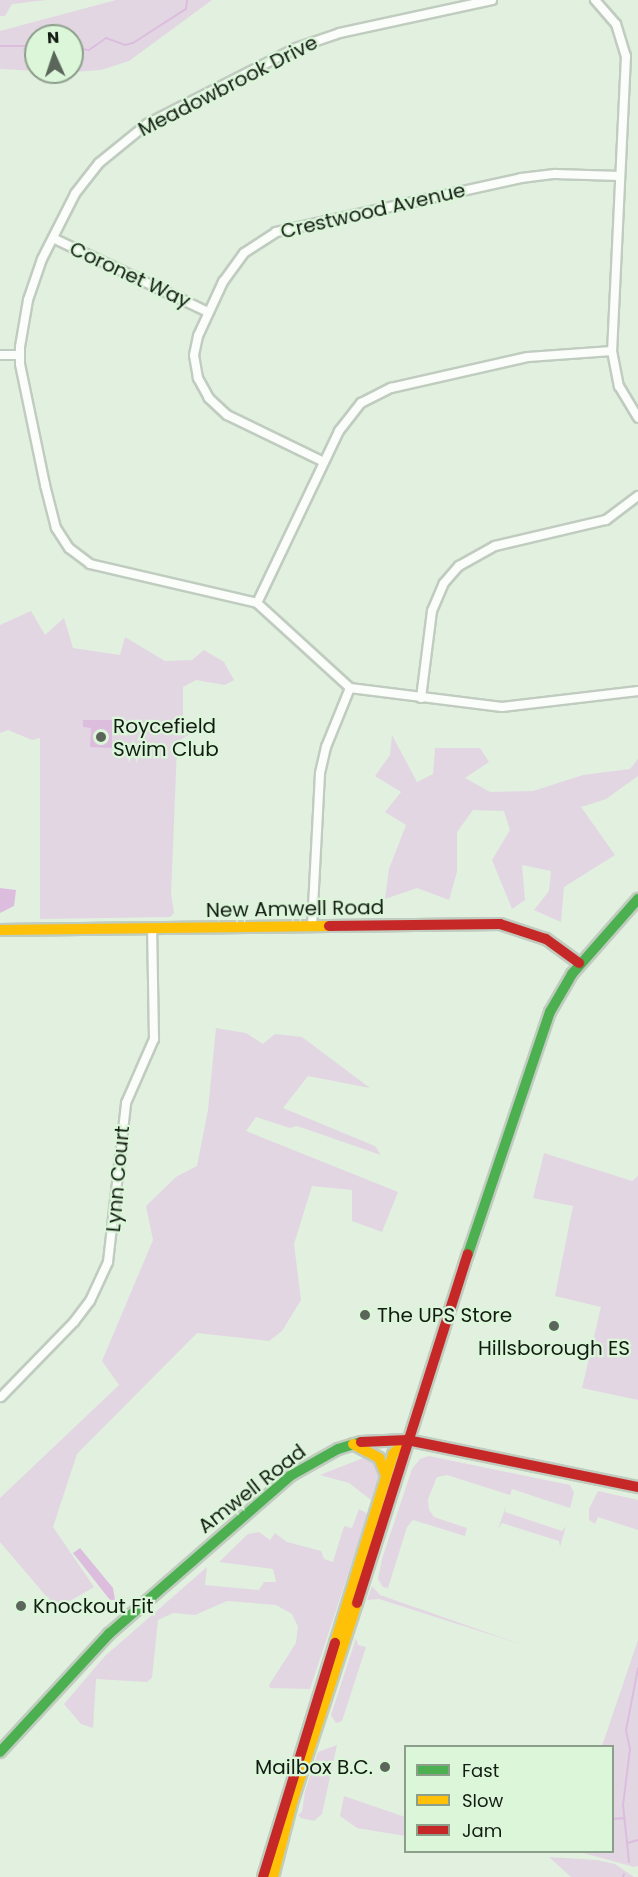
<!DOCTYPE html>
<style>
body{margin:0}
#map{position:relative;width:638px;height:1877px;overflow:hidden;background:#e2f0e0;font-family:Poppins,sans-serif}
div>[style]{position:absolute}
.green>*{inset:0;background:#e2d6e2}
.water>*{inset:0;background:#dcbdde}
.stream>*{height:2px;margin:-1px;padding:0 1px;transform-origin:1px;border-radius:1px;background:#dcbdde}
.roads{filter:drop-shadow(2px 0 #c0ccbf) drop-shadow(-2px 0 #c0ccbf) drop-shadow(0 2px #c0ccbf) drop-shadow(0 -2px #c0ccbf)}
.street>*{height:8px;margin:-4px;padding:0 4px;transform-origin:4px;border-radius:4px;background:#fbfdfa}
.fast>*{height:10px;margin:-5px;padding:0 5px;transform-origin:5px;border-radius:5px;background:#4caf50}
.slow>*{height:10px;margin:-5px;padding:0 5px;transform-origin:5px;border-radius:5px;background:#ffc107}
.jam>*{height:10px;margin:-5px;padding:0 5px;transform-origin:5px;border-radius:5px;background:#c62828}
.dots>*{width:16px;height:16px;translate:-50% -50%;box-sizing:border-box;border:3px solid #dcf6da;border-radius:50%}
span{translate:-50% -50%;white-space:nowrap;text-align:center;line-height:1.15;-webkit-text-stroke:4.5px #dcf6da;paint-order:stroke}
.street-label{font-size:20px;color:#131c12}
.poi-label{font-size:20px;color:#131c12}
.left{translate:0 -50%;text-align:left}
.right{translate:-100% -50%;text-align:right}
.legend{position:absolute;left:404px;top:1745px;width:210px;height:108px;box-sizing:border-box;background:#dcf6da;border:2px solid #8c9f8a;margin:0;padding:8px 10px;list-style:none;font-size:18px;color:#131c12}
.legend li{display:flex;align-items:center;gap:12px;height:30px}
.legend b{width:30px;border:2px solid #8c9f8a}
.north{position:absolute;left:24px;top:24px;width:60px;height:60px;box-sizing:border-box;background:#dcf6da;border:2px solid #8c9f8a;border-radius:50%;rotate:357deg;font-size:16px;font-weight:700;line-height:24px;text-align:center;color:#131c12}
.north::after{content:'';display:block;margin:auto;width:21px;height:27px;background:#5b665a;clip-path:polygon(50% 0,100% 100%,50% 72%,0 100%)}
</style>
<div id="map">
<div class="green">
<div style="clip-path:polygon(0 0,47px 0,12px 4px,5px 16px,0 16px)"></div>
<div style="clip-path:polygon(116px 0,212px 0,129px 61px,101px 70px,62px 73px,50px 72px,72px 72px,72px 36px,36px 36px,36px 71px,0 69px,0 31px)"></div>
<div style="clip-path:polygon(31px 611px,45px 635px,64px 618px,73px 648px,120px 655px,125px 637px,165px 661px,192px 660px,204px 650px,224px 662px,234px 680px,225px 685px,196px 680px,183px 687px,183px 721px,198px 729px,180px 740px,177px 748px,171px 894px,174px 913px,170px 917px,40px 919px,40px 738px,32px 740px,8px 730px,0 733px,0 625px)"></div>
<div style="clip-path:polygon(392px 735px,417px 782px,433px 774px,435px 748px,480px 748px,489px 762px,465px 778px,490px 792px,533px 791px,583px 775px,630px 769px,638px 759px,638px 776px,606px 799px,581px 807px,615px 855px,564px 887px,561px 922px,534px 910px,549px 891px,551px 871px,522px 865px,525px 900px,512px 909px,492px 860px,510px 830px,504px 811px,473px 810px,457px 832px,457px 872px,449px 900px,417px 888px,385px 899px,389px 869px,406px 825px,385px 812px,401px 792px,375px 776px,390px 755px)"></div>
<div style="clip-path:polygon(216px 1028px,246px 1033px,263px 1044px,275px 1034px,302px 1037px,370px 1088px,308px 1076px,283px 1108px,375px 1146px,381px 1155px,297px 1126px,290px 1128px,256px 1117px,246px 1131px,398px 1192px,382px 1232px,352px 1221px,352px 1190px,312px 1186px,294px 1244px,301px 1300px,282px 1331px,269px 1341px,197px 1333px,77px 1454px,53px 1527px,94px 1587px,63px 1605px,52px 1603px,0 1542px,0 1498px,119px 1385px,102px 1361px,153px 1240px,146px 1206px,176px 1177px,197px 1166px,208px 1110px)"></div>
<div style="clip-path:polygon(544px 1153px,632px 1181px,638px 1176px,638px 1400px,582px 1388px,601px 1307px,555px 1296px,573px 1206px,533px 1198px)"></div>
<div style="clip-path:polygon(429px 1456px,570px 1485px,574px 1493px,570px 1508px,512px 1489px,510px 1495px,447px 1475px,437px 1477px,428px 1499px,429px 1510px,434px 1517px,467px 1528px,465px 1536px,413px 1520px,407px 1527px,388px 1588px,383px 1587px,378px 1579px,382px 1559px,412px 1469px,420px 1459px)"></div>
<div style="clip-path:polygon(363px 1458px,372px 1460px,380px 1474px,371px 1500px,349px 1483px,320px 1475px)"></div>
<div style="clip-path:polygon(598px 1491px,638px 1500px,638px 1530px,598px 1517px,595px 1524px,589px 1520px,589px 1509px)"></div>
<div style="clip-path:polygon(506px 1506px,505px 1512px,562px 1531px,566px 1526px,560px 1547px,559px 1541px,502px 1523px,498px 1529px)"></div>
<div style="clip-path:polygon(359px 1509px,368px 1514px,310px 1689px,270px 1688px,269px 1685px,296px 1643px,298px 1627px,292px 1614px,276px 1605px,227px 1601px,195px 1615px,173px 1613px,158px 1620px,152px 1678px,147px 1682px,96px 1679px,93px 1728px,81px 1724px,64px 1704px,105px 1656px,207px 1567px,205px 1585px,259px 1590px,264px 1582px,276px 1582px,273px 1569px,219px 1562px,248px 1534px,259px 1532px,270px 1540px,275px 1533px,287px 1542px,321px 1551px,324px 1559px,333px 1562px,344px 1526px,352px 1528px)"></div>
<div style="clip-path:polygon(372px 1586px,380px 1595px,523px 1645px,379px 1599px,367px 1600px)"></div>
<div style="clip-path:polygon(356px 1638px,358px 1645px,366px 1647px,342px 1721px,336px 1723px,331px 1715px)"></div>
<div style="clip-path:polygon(638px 1640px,638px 1866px,634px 1867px,580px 1852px,612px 1852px,612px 1746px,602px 1746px)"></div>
<div style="clip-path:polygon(337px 1745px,322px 1814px,314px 1821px,301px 1818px,298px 1815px,302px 1812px,305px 1791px,318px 1752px)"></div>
<div style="clip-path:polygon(344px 1796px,405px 1817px,405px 1836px,357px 1828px,340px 1816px)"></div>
<div style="clip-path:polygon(549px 1857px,597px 1860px,615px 1864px,634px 1877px,571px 1877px)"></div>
</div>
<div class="water">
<div style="clip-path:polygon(83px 720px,112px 720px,112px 748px,90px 747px,91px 728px,83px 727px)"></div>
<div style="clip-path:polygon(0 888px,16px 890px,14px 906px,0 913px)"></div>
<div style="clip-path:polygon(80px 1548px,113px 1588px,115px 1600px,110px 1600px,73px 1553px)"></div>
</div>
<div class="stream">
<div style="left:0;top:46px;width:36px"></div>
<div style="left:72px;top:48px;width:17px;rotate:7deg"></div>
<div style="left:89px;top:50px;width:21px;rotate:-35deg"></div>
<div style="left:106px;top:38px;width:20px;rotate:20deg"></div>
<div style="left:125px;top:45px;width:8px;rotate:-14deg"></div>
<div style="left:133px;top:43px;width:63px;rotate:-32.7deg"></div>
<div style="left:186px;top:9px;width:9px;rotate:-84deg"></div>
<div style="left:612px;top:1819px;width:13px;rotate:-4deg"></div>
<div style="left:628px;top:1843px;width:10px;rotate:-17deg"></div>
<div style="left:629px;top:1862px;width:57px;rotate:-96deg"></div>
<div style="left:623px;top:1805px;width:56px;rotate:-82.9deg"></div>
<div style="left:630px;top:1749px;width:19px;rotate:-102deg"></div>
<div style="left:626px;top:1730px;width:63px;rotate:-79deg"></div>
<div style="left:623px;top:1877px;width:3px;rotate:-72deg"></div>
</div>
<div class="roads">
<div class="street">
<div style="left:492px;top:0;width:156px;rotate:167.8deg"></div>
<div style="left:340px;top:33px;width:46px;rotate:161.2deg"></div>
<div style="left:296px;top:48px;width:167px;rotate:153deg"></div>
<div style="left:147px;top:124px;width:62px;rotate:140.9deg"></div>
<div style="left:99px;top:163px;width:39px;rotate:128deg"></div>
<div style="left:75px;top:194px;width:73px;rotate:116.9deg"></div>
<div style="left:42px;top:259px;width:43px;rotate:108.9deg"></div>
<div style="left:28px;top:300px;width:48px;rotate:99.7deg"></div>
<div style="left:20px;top:347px;width:17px;rotate:90deg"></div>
<div style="left:20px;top:364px;width:124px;rotate:78.3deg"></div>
<div style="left:45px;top:485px;width:44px;rotate:75.7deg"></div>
<div style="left:56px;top:528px;width:24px;rotate:57deg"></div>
<div style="left:69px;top:548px;width:26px;rotate:37deg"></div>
<div style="left:90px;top:564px;width:171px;rotate:13.1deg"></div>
<div style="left:257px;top:603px;width:126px;rotate:42.4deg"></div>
<div style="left:350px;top:688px;width:153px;rotate:7.1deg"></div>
<div style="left:502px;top:707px;width:137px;rotate:-6.7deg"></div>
<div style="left:595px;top:0;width:32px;rotate:49deg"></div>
<div style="left:616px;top:24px;width:34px;rotate:73deg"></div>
<div style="left:626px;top:56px;width:295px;rotate:92.7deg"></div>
<div style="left:612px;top:351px;width:36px;rotate:79deg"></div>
<div style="left:619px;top:386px;width:37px;rotate:59deg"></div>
<div style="left:53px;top:238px;width:172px;rotate:25.5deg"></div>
<div style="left:0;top:355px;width:19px"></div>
<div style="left:324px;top:462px;width:108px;rotate:-154.1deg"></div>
<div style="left:227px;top:415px;width:25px;rotate:-137deg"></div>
<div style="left:209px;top:398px;width:23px;rotate:-119deg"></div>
<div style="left:198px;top:378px;width:23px;rotate:-100deg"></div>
<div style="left:194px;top:355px;width:19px;rotate:-78deg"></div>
<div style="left:198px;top:336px;width:60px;rotate:-65.2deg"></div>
<div style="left:223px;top:282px;width:36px;rotate:-54deg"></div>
<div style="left:244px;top:253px;width:38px;rotate:-33deg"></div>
<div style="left:276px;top:232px;width:251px;rotate:-12.4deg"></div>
<div style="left:521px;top:178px;width:34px;rotate:-7deg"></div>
<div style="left:555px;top:174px;width:65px;rotate:1.8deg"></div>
<div style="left:257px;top:603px;width:191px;rotate:-64.5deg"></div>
<div style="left:339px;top:431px;width:36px;rotate:-52deg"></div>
<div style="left:361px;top:403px;width:34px;rotate:-27deg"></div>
<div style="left:391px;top:388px;width:140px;rotate:-12.8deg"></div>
<div style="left:528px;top:357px;width:84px;rotate:-4.1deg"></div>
<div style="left:421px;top:698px;width:88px;rotate:-82.8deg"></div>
<div style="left:432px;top:611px;width:30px;rotate:-67deg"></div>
<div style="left:444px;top:583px;width:23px;rotate:-49deg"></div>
<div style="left:459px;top:566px;width:41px;rotate:-29.1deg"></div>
<div style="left:495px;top:546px;width:114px;rotate:-13.2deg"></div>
<div style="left:606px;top:520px;width:40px;rotate:-37deg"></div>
<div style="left:312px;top:926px;width:153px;rotate:-87deg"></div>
<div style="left:320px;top:773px;width:27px;rotate:-77deg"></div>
<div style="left:326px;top:747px;width:64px;rotate:-67.9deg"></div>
<div style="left:1px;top:1397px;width:105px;rotate:-45.8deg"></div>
<div style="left:74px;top:1322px;width:26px;rotate:-53deg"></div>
<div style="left:90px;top:1301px;width:43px;rotate:-65.2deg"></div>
<div style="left:108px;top:1262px;width:160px;rotate:-83.5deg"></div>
<div style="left:126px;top:1103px;width:70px;rotate:-66.4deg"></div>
<div style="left:154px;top:1039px;width:110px;rotate:-91deg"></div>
</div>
<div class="fast">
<div style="left:468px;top:1254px;width:256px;rotate:-71.3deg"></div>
<div style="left:550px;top:1012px;width:44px;rotate:-59.9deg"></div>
<div style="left:572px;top:974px;width:100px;rotate:-48.7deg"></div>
<div style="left:0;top:1752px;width:161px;rotate:-47.3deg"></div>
<div style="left:109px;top:1634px;width:240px;rotate:-41.1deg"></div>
<div style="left:290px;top:1476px;width:55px;rotate:-29.4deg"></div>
<div style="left:338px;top:1449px;width:24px;rotate:-17deg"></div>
</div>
<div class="slow">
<div style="left:0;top:930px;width:329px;rotate:-0.7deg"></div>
<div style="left:353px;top:1444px;width:30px;rotate:28deg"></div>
<div style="left:379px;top:1458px;width:18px;rotate:68deg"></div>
<div style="left:335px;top:1643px;width:198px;rotate:-72.9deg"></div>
<div style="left:393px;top:1454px;width:18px;rotate:-45deg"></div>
<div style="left:273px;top:1877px;width:76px;rotate:-75.6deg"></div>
<div style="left:292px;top:1803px;width:210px;rotate:-72deg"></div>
</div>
<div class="jam">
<div style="left:329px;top:926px;width:171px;rotate:-0.7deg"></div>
<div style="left:500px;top:924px;width:48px;rotate:18.1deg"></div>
<div style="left:546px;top:939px;width:41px;rotate:36deg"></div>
<div style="left:361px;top:1442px;width:46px;rotate:-2.5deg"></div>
<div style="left:407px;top:1440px;width:236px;rotate:11.5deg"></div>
<div style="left:357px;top:1603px;width:366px;rotate:-72.4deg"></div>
<div style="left:263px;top:1877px;width:245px;rotate:-72.9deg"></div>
</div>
</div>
<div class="dots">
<div style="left:101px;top:737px;background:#5b665a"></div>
<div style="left:365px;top:1315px;background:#5b665a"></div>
<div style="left:554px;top:1326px;background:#5b665a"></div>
<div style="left:21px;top:1606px;background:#5b665a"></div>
<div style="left:385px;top:1767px;background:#5b665a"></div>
</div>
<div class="street-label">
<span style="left:228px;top:86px;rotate:-27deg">Meadowbrook Drive</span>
<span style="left:373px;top:211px;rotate:-13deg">Crestwood Avenue</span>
<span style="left:130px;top:275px;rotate:25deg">Coronet Way</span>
<span style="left:295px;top:909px;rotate:-1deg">New Amwell Road</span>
<span style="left:118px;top:1179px;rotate:-85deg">Lynn Court</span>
<span style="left:252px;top:1489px;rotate:-38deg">Amwell Road</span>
</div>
<div class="poi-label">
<span class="left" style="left:113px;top:738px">Roycefield<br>Swim Club</span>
<span class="left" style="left:377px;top:1315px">The UPS Store</span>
<span style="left:554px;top:1348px">Hillsborough ES</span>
<span class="left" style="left:33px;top:1606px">Knockout Fit</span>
<span class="right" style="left:373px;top:1767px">Mailbox B.C.</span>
</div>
<ul class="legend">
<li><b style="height:8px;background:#4caf50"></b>Fast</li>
<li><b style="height:8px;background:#ffc107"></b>Slow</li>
<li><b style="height:8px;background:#c62828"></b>Jam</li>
</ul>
<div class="north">N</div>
</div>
